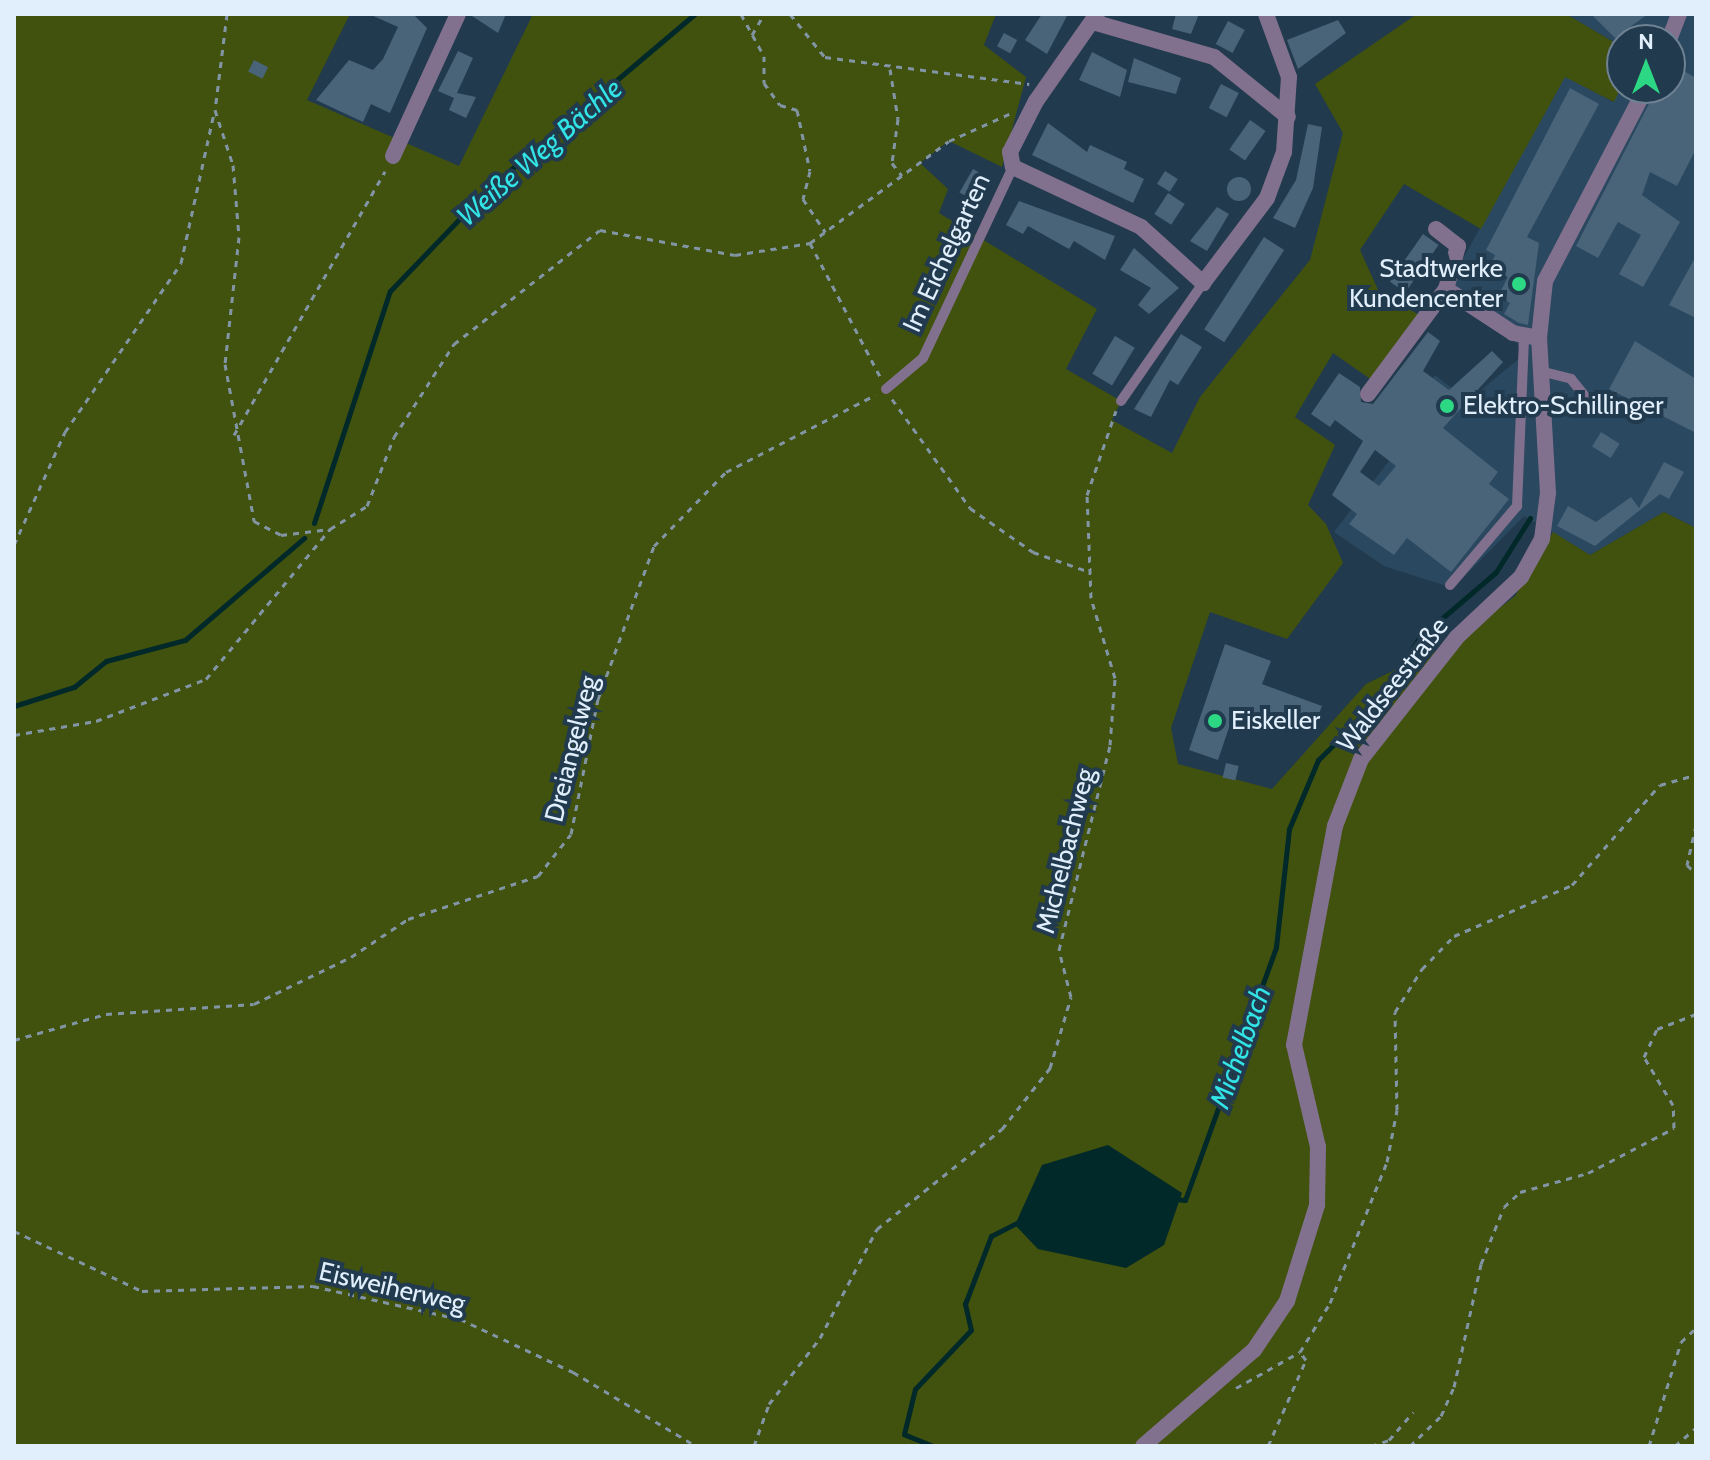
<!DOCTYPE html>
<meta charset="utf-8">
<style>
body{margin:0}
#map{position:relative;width:1710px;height:1460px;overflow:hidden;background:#223a4e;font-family:Cabin,sans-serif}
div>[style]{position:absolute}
.built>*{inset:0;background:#2a485f}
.green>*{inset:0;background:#41510e}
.water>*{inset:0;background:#022929}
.stream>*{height:5px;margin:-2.5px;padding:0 2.5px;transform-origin:2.5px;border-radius:2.5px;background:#022929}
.building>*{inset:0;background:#496379;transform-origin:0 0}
.round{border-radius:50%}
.path>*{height:3px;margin-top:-1.5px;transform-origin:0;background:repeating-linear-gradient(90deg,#8295a5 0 6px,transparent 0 12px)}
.service>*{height:10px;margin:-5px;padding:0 5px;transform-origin:5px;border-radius:5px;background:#81718e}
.minor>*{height:16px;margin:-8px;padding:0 8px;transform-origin:8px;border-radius:8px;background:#81718e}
.tertiary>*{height:16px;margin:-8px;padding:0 8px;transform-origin:8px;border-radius:8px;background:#81718e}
.dots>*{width:22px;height:22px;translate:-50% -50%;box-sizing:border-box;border:4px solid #223a4e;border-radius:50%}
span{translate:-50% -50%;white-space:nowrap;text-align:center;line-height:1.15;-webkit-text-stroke:8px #223a4e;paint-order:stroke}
.street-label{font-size:26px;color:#e0effb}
.poi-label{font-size:26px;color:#e0effb}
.right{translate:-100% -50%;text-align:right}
.left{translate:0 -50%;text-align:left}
.water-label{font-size:28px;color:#32e4e6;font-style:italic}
.frame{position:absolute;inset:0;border:16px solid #e0effb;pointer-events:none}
.north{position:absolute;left:1606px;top:24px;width:80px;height:80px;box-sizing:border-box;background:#223a4e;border:2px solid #6e8293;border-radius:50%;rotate:0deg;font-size:22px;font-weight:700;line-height:32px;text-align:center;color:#e0effb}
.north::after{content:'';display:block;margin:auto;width:28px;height:36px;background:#2cd884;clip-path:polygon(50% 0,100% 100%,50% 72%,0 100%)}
</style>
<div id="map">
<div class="built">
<div style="clip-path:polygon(1566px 14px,1696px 14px,1696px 528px,1664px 512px,1590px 555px,1524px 516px,1453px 588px,1384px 566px,1334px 532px,1426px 413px,1424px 390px,1435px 375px,1468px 401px,1522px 356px,1513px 333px,1446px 289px,1565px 76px,1613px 102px,1622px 85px,1670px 88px,1670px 40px,1622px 40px,1622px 47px)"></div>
</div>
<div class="green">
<div style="clip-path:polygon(14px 14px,350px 14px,307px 100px,459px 166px,533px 14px,996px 14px,984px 45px,1026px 77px,1002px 167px,949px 141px,920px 163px,948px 189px,939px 213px,1097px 309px,1066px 369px,1121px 401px,1112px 420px,1172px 453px,1200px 397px,1310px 260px,1343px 133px,1315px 84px,1417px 14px,1566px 14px,1622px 47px,1622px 85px,1614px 102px,1565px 77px,1481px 229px,1404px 184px,1360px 250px,1379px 292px,1421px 316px,1376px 383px,1333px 353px,1295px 417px,1335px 445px,1308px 505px,1326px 524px,1343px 563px,1287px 639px,1210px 612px,1171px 728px,1178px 764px,1272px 789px,1366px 684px,1461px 638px,1515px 596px,1553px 532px,1590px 555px,1664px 512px,1696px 528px,1696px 1446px,14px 1446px)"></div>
</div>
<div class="water">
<div style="clip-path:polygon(1108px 1145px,1182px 1193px,1164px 1245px,1126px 1268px,1038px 1249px,1015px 1225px,1042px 1165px)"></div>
</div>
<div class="stream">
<div style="left:314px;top:523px;width:244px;rotate:-71.9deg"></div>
<div style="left:390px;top:291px;width:144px;rotate:-46.1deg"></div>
<div style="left:490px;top:187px;width:268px;rotate:-40.2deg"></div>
<div style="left:14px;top:706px;width:63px;rotate:-17.6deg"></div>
<div style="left:74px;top:687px;width:41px;rotate:-39.1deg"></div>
<div style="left:106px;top:661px;width:82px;rotate:-14.9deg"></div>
<div style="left:185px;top:640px;width:157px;rotate:-40.6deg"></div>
<div style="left:1175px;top:1199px;width:10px;rotate:6deg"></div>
<div style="left:1185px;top:1200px;width:269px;rotate:-70.2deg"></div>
<div style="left:1276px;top:947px;width:119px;rotate:-83.7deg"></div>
<div style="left:1289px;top:829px;width:75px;rotate:-67.2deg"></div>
<div style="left:1318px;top:760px;width:87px;rotate:-44.5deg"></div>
<div style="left:1380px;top:699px;width:72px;rotate:-57.4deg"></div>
<div style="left:1419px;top:638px;width:101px;rotate:-40.6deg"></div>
<div style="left:1496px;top:572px;width:64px;rotate:-57.8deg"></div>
<div style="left:933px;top:1446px;width:31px;rotate:-158deg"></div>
<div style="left:904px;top:1434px;width:46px;rotate:-76.3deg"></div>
<div style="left:915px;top:1389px;width:81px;rotate:-46.5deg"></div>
<div style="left:971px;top:1330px;width:27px;rotate:-103deg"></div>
<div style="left:965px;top:1304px;width:73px;rotate:-69.1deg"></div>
<div style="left:991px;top:1236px;width:31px;rotate:-27deg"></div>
</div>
<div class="building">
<div style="clip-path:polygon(369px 14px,413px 14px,427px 28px,390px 113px,371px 104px,363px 122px,316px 100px,349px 60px,373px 70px,383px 59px,398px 27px)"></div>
<div style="clip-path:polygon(469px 14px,506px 14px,498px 33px)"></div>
<div style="clip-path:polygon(1042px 14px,1068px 14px,1047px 54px,1025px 40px)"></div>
<div style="clip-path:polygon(1176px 14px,1199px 14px,1191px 34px,1172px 29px)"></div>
<div style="clip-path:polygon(1591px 14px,1648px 14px,1615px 38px)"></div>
<div style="clip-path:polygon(1338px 20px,1346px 33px,1298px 69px,1287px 40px)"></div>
<div style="left:1228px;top:21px;width:19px;height:26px;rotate:28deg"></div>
<div style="left:1004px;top:33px;width:15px;height:15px;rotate:28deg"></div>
<div style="clip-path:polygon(458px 51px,473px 58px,457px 93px,476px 97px,466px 118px,449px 110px,454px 98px,438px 91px)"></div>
<div style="clip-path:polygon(1092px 52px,1127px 70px,1120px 97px,1079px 80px)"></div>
<div style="clip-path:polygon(1134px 58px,1181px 78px,1176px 94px,1128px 82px)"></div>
<div style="left:254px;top:60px;width:16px;height:13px;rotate:27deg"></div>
<div style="clip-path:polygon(1670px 63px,1696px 78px,1696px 149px,1677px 186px,1650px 172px,1642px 195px,1680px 222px,1643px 287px,1619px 274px,1641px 235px,1618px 222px,1598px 258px,1576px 246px,1657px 88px,1670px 88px)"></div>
<div style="left:1221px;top:84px;width:20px;height:27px;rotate:27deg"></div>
<div style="clip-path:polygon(1570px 88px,1599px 104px,1527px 237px,1539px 243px,1528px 325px,1519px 323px,1504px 314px,1510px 303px,1498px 296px,1508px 277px,1489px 268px,1495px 255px,1486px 250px)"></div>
<div style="left:1250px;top:120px;width:19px;height:36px;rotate:35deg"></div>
<div style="clip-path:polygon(1048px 123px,1087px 152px,1090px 145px,1127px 162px,1124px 169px,1144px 179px,1133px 203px,1032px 155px)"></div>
<div style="clip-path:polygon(1308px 124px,1322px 127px,1313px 188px,1295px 228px,1273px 218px,1296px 180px)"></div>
<div style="left:973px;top:169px;width:20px;height:27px;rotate:30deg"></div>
<div style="left:1165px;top:171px;width:15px;height:15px;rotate:32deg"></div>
<div class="round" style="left:1227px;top:177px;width:24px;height:24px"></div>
<div style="left:1168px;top:193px;width:20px;height:25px;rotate:33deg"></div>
<div style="clip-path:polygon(1019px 201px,1115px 236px,1105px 260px,1074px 241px,1069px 249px,1028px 226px,1023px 234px,1006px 225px)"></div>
<div style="clip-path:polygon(1217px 207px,1229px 214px,1207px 251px,1190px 241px)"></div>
<div style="left:1423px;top:234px;width:19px;height:58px;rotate:35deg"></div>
<div style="left:1264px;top:237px;width:24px;height:110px;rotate:33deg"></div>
<div style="clip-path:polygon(1134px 248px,1179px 288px,1149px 314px,1138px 305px,1151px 288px,1120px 270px)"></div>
<div style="clip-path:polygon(1696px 256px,1696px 318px,1669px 305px)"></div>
<div style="clip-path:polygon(evenodd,1428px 332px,1440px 341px,1423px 371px,1449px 390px,1492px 351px,1503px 362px,1443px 428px,1498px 472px,1489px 484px,1509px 499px,1451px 572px,1407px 538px,1394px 555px,1349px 524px,1357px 514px,1332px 495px,1363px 441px,1335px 420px,1330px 427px,1311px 414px,1339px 373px,1360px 387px,1361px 402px,1373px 404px,1428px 332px,1375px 450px,1396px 466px,1379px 486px,1360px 472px,1375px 450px)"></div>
<div style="clip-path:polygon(1181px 334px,1202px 347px,1178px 385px,1170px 380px,1151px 417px,1134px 409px)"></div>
<div style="left:1115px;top:336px;width:23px;height:44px;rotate:31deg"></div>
<div style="clip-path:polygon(1635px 341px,1696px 379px,1696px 433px,1609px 389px)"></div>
<div style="left:1601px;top:432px;width:22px;height:17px;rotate:32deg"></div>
<div style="clip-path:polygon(1664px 462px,1684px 472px,1669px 499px,1660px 494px,1595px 546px,1557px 526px,1568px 506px,1596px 522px,1631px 497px,1639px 508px)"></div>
<div style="clip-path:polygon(1225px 644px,1271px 661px,1262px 684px,1322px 706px,1314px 726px,1299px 720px,1295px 730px,1236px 707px,1218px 760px,1189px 750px)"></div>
<div style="left:1226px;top:763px;width:13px;height:15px;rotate:13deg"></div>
</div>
<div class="path">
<div style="left:227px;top:14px;width:97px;rotate:97.1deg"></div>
<div style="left:215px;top:110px;width:58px;rotate:71.9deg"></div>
<div style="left:233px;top:165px;width:72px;rotate:85.2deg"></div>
<div style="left:239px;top:237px;width:128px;rotate:96.3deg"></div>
<div style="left:225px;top:364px;width:160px;rotate:79.5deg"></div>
<div style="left:254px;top:521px;width:30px;rotate:27deg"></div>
<div style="left:281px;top:535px;width:49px;rotate:-7deg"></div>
<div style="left:330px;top:529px;width:44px;rotate:-31.9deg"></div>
<div style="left:367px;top:506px;width:74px;rotate:-68.6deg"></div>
<div style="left:394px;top:437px;width:111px;rotate:-57.2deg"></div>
<div style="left:454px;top:344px;width:185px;rotate:-38deg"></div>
<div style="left:600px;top:230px;width:137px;rotate:10.5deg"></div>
<div style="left:735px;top:255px;width:76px;rotate:-9.1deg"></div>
<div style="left:810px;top:243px;width:172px;rotate:-36.3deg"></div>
<div style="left:949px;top:141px;width:68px;rotate:-24.3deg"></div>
<div style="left:741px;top:14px;width:48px;rotate:61.3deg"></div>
<div style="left:764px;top:56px;width:27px;rotate:90deg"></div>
<div style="left:764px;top:83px;width:27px;rotate:54deg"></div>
<div style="left:780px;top:105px;width:18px;rotate:16deg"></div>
<div style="left:797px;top:110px;width:62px;rotate:78deg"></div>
<div style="left:810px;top:171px;width:29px;rotate:104deg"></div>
<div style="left:803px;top:199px;width:40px;rotate:56deg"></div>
<div style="left:790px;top:14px;width:55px;rotate:50.9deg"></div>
<div style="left:825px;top:57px;width:206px;rotate:7.5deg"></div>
<div style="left:752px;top:35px;width:24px;rotate:-60deg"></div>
<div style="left:890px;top:69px;width:51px;rotate:80.9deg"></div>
<div style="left:898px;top:119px;width:44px;rotate:97.8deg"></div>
<div style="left:892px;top:163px;width:16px;rotate:52deg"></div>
<div style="left:810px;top:243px;width:153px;rotate:62.3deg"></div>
<div style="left:892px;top:399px;width:134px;rotate:54.4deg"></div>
<div style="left:970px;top:508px;width:77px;rotate:34.9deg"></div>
<div style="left:1033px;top:552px;width:57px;rotate:19.4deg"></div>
<div style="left:234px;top:435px;width:304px;rotate:-60.2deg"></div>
<div style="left:14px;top:545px;width:124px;rotate:-65.7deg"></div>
<div style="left:65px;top:432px;width:205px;rotate:-55.5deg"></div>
<div style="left:181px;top:263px;width:154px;rotate:-77.6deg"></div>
<div style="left:14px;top:735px;width:83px;rotate:-9.7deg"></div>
<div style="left:96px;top:721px;width:118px;rotate:-20.9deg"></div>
<div style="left:206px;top:679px;width:195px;rotate:-50.4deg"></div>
<div style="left:1696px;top:825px;width:41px;rotate:102.7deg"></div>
<div style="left:1687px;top:865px;width:12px;rotate:42deg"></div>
<div style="left:14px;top:1040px;width:96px;rotate:-15.8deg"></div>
<div style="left:106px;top:1014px;width:148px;rotate:-3.9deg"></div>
<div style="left:254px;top:1004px;width:108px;rotate:-25.9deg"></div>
<div style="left:351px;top:957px;width:69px;rotate:-33.7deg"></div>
<div style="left:408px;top:919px;width:137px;rotate:-18.3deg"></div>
<div style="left:538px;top:876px;width:53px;rotate:-51.8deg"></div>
<div style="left:571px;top:834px;width:138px;rotate:-78.7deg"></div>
<div style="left:598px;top:699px;width:163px;rotate:-69.9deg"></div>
<div style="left:654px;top:546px;width:103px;rotate:-45.8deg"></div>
<div style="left:726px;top:472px;width:168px;rotate:-27.3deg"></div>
<div style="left:14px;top:1231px;width:141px;rotate:25.1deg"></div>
<div style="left:142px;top:1291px;width:171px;rotate:-1.7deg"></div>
<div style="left:313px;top:1286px;width:151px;rotate:12.7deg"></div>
<div style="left:460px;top:1319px;width:125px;rotate:25.1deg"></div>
<div style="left:573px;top:1372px;width:144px;rotate:31deg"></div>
<div style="left:1236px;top:1388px;width:73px;rotate:-29.4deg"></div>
<div style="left:1300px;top:1352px;width:57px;rotate:-58.5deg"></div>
<div style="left:1330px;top:1303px;width:152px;rotate:-68deg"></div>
<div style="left:1387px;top:1162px;width:53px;rotate:-79.1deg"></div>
<div style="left:1397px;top:1110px;width:98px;rotate:-91.2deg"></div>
<div style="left:1395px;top:1012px;width:51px;rotate:-57.9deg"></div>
<div style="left:1422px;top:969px;width:46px;rotate:-45.9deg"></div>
<div style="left:1454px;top:936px;width:129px;rotate:-23.4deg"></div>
<div style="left:1572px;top:885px;width:133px;rotate:-48.7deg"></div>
<div style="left:1660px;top:785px;width:37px;rotate:-16deg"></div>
<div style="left:754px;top:1446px;width:45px;rotate:-70.3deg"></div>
<div style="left:769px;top:1404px;width:83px;rotate:-52.3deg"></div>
<div style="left:820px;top:1338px;width:123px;rotate:-62.4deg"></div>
<div style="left:877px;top:1229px;width:160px;rotate:-38.7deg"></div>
<div style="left:1002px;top:1129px;width:78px;rotate:-51.8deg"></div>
<div style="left:1050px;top:1068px;width:74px;rotate:-73.5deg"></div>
<div style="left:1071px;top:997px;width:49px;rotate:-104.3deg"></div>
<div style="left:1059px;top:950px;width:211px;rotate:-76deg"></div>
<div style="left:1110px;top:745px;width:67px;rotate:-85.7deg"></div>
<div style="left:1115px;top:678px;width:84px;rotate:-106.7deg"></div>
<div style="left:1091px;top:598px;width:103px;rotate:-92.2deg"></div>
<div style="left:1087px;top:495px;width:89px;rotate:-71deg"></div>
<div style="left:1268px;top:1446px;width:94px;rotate:-66.2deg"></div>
<div style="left:1306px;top:1360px;width:10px;rotate:-127deg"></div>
<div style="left:1371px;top:1446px;width:19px;rotate:-18deg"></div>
<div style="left:1389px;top:1440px;width:37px;rotate:-49deg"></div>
<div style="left:1410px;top:1446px;width:43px;rotate:-44.1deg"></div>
<div style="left:1441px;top:1416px;width:32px;rotate:-66deg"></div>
<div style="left:1454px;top:1387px;width:126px;rotate:-77.6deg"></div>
<div style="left:1481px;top:1264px;width:61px;rotate:-68deg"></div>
<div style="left:1504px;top:1207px;width:22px;rotate:-43deg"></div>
<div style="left:1520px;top:1192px;width:71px;rotate:-15.6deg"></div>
<div style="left:1588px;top:1173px;width:97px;rotate:-27.6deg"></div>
<div style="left:1674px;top:1128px;width:23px;rotate:-92deg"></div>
<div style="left:1673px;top:1105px;width:56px;rotate:-121.1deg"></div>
<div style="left:1644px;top:1057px;width:31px;rotate:-65deg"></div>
<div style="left:1657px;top:1029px;width:42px;rotate:-21deg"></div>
<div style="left:1649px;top:1446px;width:109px;rotate:-72.9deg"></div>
<div style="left:1681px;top:1342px;width:21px;rotate:-43deg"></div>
<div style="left:1675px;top:1446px;width:28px;rotate:-41deg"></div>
</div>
<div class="service">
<div style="left:1540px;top:371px;width:32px;rotate:14deg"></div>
<div style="left:1571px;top:379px;width:28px;rotate:51deg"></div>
<div style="left:886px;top:389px;width:48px;rotate:-40deg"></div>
<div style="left:923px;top:358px;width:211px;rotate:-64.8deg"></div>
<div style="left:1121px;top:401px;width:144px;rotate:-55.2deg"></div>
<div style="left:1450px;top:585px;width:104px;rotate:-49.7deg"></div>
<div style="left:1517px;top:506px;width:169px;rotate:-87.6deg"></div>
</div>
<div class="minor">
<div style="left:1097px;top:14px;width:106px;rotate:125deg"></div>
<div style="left:1036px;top:101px;width:57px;rotate:117deg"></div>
<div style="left:1010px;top:152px;width:15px;rotate:79deg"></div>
<div style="left:1013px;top:167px;width:141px;rotate:25.1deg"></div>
<div style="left:1141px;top:227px;width:84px;rotate:42.1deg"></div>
<div style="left:1203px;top:283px;width:106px;rotate:-53deg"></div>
<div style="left:1267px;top:198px;width:49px;rotate:-69.7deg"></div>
<div style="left:1284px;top:152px;width:75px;rotate:-86.2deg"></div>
<div style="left:1289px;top:77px;width:67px;rotate:-110.1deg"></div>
<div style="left:1093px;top:22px;width:126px;rotate:16.1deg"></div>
<div style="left:1214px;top:57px;width:95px;rotate:39deg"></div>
<div style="left:393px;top:156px;width:156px;rotate:-65.4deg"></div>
<div style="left:1436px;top:229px;width:28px;rotate:38deg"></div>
<div style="left:1458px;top:246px;width:45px;rotate:105.6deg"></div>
<div style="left:1446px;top:289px;width:80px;rotate:33.3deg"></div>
<div style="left:1513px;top:333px;width:26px;rotate:11deg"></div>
<div style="left:1368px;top:394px;width:131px;rotate:-53.4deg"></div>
</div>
<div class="tertiary">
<div style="left:1669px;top:40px;width:28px;rotate:-69deg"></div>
<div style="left:1143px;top:1446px;width:147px;rotate:-40.9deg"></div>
<div style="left:1254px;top:1350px;width:59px;rotate:-56deg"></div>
<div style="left:1287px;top:1301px;width:101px;rotate:-72.6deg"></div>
<div style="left:1317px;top:1205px;width:58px;rotate:-89deg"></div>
<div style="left:1318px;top:1147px;width:105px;rotate:-103.2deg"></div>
<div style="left:1294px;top:1045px;width:223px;rotate:-79.4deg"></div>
<div style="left:1335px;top:826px;width:72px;rotate:-68.8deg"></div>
<div style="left:1361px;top:759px;width:155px;rotate:-51.8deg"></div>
<div style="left:1457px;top:637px;width:88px;rotate:-43.2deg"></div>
<div style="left:1521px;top:577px;width:43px;rotate:-61.1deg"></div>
<div style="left:1542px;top:539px;width:46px;rotate:-82.6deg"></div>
<div style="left:1548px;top:493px;width:155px;rotate:-93.3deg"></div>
<div style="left:1539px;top:338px;width:57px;rotate:-84deg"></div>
<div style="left:1545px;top:281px;width:218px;rotate:-62.4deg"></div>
</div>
<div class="dots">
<div style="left:1519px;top:284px;background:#2cd884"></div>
<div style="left:1447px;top:406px;background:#2cd884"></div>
<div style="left:1215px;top:721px;background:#2cd884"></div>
</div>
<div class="street-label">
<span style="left:947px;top:253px;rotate:-65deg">Im Eichelgarten</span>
<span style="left:1393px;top:685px;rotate:-52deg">Waldseestraße</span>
<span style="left:572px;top:749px;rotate:-76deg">Dreiangelweg</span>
<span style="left:1066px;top:851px;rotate:-76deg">Michelbachweg</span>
<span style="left:392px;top:1288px;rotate:13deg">Eisweiherweg</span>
</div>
<div class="poi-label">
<span class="right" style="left:1503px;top:284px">Stadtwerke<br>Kundencenter</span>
<span class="left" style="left:1463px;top:406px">Elektro-Schillinger</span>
<span class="left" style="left:1231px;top:721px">Eiskeller</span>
</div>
<div class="water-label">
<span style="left:539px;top:152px;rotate:-41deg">Weiße Weg Bächle</span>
<span style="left:1240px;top:1047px;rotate:-70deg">Michelbach</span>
</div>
<div class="frame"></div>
<div class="north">N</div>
</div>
